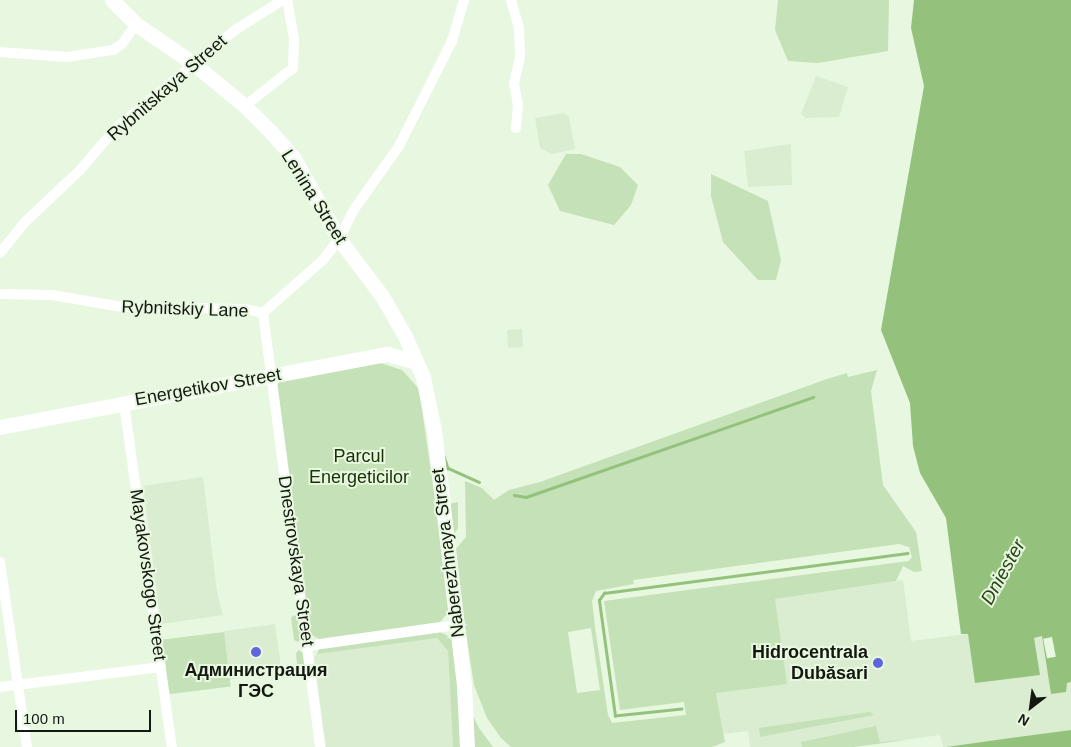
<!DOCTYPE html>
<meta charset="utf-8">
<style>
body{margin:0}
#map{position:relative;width:1071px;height:747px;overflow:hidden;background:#e8f7e0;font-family:Helvetica,sans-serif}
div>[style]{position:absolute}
.built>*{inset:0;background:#daedd0;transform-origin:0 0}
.green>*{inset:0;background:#c5e1b7;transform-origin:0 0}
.water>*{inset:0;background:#94c27c}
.pier>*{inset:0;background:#e8f7e0;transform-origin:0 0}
.stream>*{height:2.5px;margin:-1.25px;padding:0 1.25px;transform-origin:1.25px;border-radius:1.25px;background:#94c27c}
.street>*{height:10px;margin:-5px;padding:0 5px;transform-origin:5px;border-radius:5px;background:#fff}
.secondary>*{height:15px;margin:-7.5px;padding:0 7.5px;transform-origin:7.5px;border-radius:7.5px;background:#fff}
.dots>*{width:14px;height:14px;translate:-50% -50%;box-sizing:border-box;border:2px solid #e8f7e0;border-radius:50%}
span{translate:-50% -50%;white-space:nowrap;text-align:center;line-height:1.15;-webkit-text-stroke:4px #e8f7e0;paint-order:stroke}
.street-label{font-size:18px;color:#131810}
.park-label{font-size:18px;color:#173302}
.poi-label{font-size:18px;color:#131810;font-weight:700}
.right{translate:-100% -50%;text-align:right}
.water-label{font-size:19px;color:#284515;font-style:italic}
.north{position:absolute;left:1006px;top:682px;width:50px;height:50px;-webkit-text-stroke:4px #e8f7e0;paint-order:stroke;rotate:210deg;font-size:14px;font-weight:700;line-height:20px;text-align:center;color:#131810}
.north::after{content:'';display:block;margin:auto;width:18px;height:22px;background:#131810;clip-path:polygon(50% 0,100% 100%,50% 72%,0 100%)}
.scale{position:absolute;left:15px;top:710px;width:136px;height:22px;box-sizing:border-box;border:2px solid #131810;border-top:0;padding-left:6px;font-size:15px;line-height:18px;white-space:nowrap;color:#131810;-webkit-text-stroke:4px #e8f7e0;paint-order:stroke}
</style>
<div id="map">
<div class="built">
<div style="clip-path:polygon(816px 76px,848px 87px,839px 117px,806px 118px,801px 114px)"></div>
<div style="clip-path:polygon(564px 113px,569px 117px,575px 149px,551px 154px,540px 148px,535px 118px)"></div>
<div style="clip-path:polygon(791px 144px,792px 185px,748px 187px,744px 151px)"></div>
<div style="left:522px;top:329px;width:18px;height:15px;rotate:87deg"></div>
<div style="clip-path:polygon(203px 477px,217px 592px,223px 615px,161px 624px,143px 486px)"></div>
<div style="clip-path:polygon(903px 580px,911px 641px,968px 634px,1043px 636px,1046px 658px,1067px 683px,1071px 682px,1071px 730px,946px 747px,943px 747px,940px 735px,853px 747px,750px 747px,748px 731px,724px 734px,716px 693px,787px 684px,774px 599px)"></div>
<div style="left:275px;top:624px;width:49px;height:52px;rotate:82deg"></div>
<div style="clip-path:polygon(437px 637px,448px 651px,453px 747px,326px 747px,314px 658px,317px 654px)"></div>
</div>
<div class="green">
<div style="clip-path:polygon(778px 0,889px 0,888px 51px,818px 63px,788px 61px,775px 30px)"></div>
<div style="clip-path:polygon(566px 154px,581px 154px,620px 167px,638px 185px,631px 205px,614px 225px,560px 211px,548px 185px)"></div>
<div style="clip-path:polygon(711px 174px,768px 201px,781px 260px,776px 280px,758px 280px,723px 242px,711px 196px)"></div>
<div style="clip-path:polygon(377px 362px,402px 370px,419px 389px,451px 609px,440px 622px,319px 639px,310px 634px,275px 386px,280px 381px)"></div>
<div style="clip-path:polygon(evenodd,877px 370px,871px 391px,883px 485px,916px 532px,922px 571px,914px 572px,903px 566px,896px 581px,775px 599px,787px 684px,716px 693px,725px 742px,712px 747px,511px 747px,501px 738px,487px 718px,474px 685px,461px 600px,455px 550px,466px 537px,465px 481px,482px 488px,494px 500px,509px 490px,540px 482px,827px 379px,847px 373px,848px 377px,877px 370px,899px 544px,909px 547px,912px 557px,909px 561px,604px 601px,620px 710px,684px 702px,686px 715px,612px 723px,608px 715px,595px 627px,592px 601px,596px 591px,634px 584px,633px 580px,899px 544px,877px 370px,591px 628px,600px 690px,577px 693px,568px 632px,591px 628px)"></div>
<div style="clip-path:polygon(458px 502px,458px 528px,453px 536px,449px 504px)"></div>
<div style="clip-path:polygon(294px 615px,299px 618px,301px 639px,298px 642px,294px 640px,291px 618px)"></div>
<div style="left:224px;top:632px;width:55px;height:63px;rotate:83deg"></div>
<div style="clip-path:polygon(440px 632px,454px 639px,463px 747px,453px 747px,448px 651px,437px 638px,317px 654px,319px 648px)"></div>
<div style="clip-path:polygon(299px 650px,303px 653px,306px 674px,303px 677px,298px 675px,296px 653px)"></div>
<div style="clip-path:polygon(469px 708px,479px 728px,493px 747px,472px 747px)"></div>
<div style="clip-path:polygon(870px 712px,874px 715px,760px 737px,759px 728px)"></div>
<div style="clip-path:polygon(876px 726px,880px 742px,907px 740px,853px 747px,802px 747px,801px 742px)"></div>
</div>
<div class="water">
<div style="clip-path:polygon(914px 0,1071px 0,1071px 682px,1067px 683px,1066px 692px,1051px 694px,1042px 636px,1034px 638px,1040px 675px,975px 683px,968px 634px,961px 634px,946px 518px,920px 473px,913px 446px,910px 403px,881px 330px,924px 86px,911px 28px)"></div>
<div style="clip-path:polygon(1071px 730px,1071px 747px,946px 747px,1018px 737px)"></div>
</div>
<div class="pier">
<div style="left:1052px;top:637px;width:20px;height:9px;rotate:79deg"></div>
</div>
<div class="stream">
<div style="left:444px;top:456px;width:13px;rotate:72deg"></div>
<div style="left:448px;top:468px;width:34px;rotate:24deg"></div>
<div style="left:514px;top:495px;width:12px;rotate:9deg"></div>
<div style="left:526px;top:497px;width:304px;rotate:-19.2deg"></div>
<div style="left:682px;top:709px;width:67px;rotate:174deg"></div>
<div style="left:615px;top:716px;width:117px;rotate:-97.9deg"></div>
<div style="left:599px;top:600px;width:9px;rotate:-54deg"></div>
<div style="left:604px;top:593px;width:306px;rotate:-7.5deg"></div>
</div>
<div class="street">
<div style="left:511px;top:0;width:29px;rotate:74deg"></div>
<div style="left:519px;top:28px;width:29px;rotate:88deg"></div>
<div style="left:520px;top:57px;width:27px;rotate:103deg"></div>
<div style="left:514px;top:83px;width:22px;rotate:80deg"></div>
<div style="left:518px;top:105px;width:23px;rotate:95deg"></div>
<div style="left:0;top:52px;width:67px;rotate:4.3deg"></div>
<div style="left:67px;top:57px;width:47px;rotate:-8.7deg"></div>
<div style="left:113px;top:50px;width:11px;rotate:-34deg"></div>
<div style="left:122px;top:44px;width:24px;rotate:-55deg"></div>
<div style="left:245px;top:106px;width:61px;rotate:-38.4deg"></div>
<div style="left:293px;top:68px;width:29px;rotate:-88deg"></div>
<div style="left:294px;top:39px;width:40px;rotate:-100deg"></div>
<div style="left:0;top:253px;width:38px;rotate:-51deg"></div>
<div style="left:24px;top:223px;width:77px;rotate:-43.4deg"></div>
<div style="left:80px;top:170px;width:55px;rotate:-49.4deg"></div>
<div style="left:116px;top:128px;width:154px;rotate:-39.5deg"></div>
<div style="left:235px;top:30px;width:57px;rotate:-32deg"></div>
<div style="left:0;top:294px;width:52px;rotate:1.1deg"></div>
<div style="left:52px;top:295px;width:71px;rotate:9.7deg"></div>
<div style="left:122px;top:307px;width:124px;rotate:0.9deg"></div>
<div style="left:246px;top:309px;width:17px;rotate:13deg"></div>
<div style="left:263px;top:313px;width:80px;rotate:-41.5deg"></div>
<div style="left:323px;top:260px;width:26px;rotate:-53deg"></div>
<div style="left:339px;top:239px;width:35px;rotate:-63deg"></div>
<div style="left:355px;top:208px;width:76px;rotate:-54.6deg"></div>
<div style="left:399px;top:146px;width:118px;rotate:-63.2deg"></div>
<div style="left:452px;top:41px;width:43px;rotate:-73.7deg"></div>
<div style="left:263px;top:313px;width:438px;rotate:82.5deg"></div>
<div style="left:124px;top:403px;width:347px;rotate:82.1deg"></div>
<div style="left:0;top:562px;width:187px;rotate:81.7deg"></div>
<div style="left:307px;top:646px;width:151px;rotate:-8deg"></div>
<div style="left:0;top:687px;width:162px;rotate:-7.1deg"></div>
</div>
<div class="secondary">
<div style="left:112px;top:0;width:34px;rotate:45deg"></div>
<div style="left:136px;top:24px;width:70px;rotate:34.6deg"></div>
<div style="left:194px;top:64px;width:66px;rotate:39.5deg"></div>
<div style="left:245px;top:106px;width:38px;rotate:45deg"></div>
<div style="left:272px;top:133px;width:32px;rotate:49deg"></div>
<div style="left:293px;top:157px;width:94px;rotate:60.7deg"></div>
<div style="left:339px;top:239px;width:71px;rotate:53deg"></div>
<div style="left:382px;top:296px;width:46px;rotate:60.1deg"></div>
<div style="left:405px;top:336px;width:45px;rotate:66.3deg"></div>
<div style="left:423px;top:377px;width:54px;rotate:78.3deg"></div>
<div style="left:434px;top:430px;width:258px;rotate:83.3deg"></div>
<div style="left:464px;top:686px;width:61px;rotate:87.2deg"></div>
<div style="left:0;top:427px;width:395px;rotate:-10.7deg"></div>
<div style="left:388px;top:354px;width:29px;rotate:16deg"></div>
</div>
<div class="dots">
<div style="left:256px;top:652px;background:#5e65dd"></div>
<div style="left:878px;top:663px;background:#5e65dd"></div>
</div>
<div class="street-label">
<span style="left:167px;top:88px;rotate:-41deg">Rybnitskaya Street</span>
<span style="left:314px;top:197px;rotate:58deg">Lenina Street</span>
<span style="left:185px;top:309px;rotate:2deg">Rybnitskiy Lane</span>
<span style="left:208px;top:387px;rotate:-10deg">Energetikov Street</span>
<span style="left:448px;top:553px;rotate:-97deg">Naberezhnaya Street</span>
<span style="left:296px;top:561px;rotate:82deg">Dnestrovskaya Street</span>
<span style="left:148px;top:575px;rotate:82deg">Mayakovskogo Street</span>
</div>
<div class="park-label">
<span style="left:359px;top:467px">Parcul<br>Energeticilor</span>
</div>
<div class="poi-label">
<span class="right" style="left:868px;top:663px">Hidrocentrala<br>Dubăsari</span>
<span style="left:256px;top:681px">Администрация<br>ГЭС</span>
</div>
<div class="water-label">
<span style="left:1003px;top:572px;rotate:-61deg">Dniester</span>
</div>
<div class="north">N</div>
<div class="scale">100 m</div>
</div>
